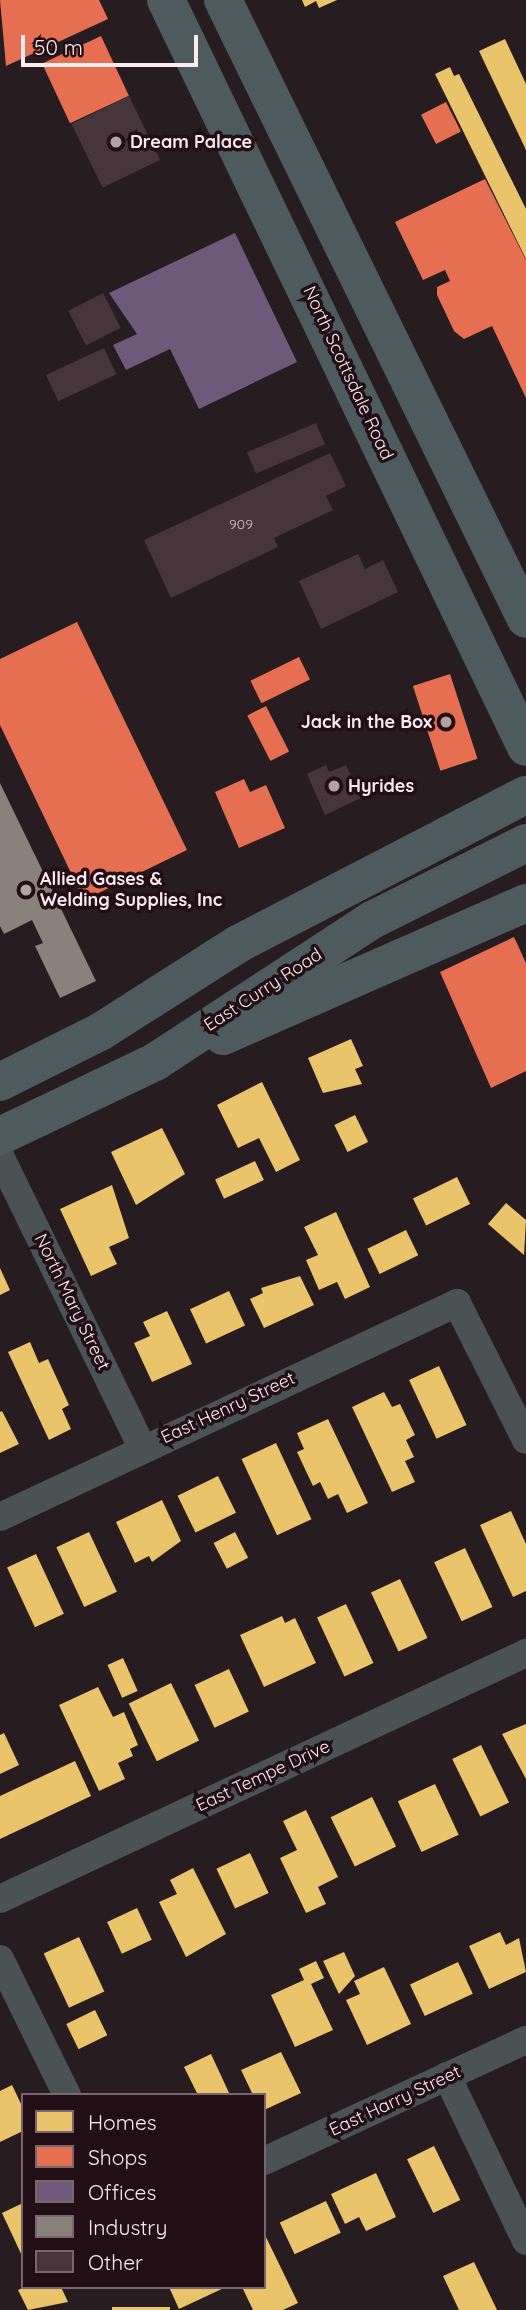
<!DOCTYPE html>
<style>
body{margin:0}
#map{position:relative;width:526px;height:2310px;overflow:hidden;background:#271c1f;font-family:Quicksand,sans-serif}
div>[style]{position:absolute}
.homes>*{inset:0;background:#e9c46a;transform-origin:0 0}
.shops>*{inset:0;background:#e76f51;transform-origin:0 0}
.offices>*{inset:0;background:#6d597a}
.industry>*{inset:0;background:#8a817c}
.building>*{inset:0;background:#46363b;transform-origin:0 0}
.street>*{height:28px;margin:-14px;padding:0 14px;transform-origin:14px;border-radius:14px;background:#4b5254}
.primary>*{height:38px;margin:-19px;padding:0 19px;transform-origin:19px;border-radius:19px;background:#4e5b5e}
.dots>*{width:19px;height:19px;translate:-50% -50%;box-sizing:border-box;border:4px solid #220e15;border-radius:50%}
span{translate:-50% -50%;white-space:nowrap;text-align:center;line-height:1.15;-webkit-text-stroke:7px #220e15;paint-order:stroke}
.number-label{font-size:14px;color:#cebec2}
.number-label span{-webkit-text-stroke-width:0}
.poi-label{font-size:18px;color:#fbebef;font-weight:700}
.left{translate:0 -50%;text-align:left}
.right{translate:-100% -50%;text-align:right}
.street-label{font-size:18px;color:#fbebef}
.legend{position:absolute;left:21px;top:2093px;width:245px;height:196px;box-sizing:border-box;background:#220e15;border:2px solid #79666c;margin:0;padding:9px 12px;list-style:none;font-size:21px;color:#fbebef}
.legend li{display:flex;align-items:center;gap:14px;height:35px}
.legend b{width:35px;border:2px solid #79666c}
.scale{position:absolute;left:21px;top:35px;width:177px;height:32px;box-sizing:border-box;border:4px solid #fbebef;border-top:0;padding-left:9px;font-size:21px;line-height:24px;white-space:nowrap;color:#fbebef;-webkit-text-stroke:5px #220e15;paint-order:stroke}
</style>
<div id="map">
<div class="homes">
<div style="clip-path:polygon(302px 0,337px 0,319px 8px,316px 1px,305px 7px)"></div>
<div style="clip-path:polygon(505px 39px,526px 84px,526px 150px,479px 51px)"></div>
<div style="clip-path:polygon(450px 67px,454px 76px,459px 74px,526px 209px,526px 259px,435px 74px)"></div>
<div style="clip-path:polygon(351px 1039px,363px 1066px,355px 1069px,362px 1084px,323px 1093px,308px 1058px)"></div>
<div style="clip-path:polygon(262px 1082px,300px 1160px,276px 1172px,259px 1138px,238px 1148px,217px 1105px)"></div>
<div style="left:355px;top:1115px;width:30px;height:23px;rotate:64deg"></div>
<div style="clip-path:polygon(162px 1128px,185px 1174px,136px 1205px,111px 1152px)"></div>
<div style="left:255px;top:1161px;width:21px;height:44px;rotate:65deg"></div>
<div style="left:457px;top:1177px;width:30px;height:49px;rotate:64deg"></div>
<div style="clip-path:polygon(112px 1185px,129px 1238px,109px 1247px,117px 1264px,91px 1276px,60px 1209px)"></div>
<div style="clip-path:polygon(506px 1203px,526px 1220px,524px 1255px,488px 1224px)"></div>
<div style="clip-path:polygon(336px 1212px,370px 1287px,345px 1299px,337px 1282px,319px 1290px,306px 1260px,318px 1255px,304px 1227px)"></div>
<div style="left:406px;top:1230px;width:28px;height:43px;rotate:64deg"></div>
<div style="clip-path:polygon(0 1268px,10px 1290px,0 1295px)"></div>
<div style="clip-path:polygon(300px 1276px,314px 1305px,264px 1328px,250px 1299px,263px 1293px,261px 1288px)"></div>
<div style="left:229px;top:1291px;width:38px;height:43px;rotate:65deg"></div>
<div style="clip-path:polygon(167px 1311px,192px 1364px,152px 1382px,134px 1343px,150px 1336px,143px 1322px)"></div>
<div style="clip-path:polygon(30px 1342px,39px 1363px,48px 1359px,69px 1405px,62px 1409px,71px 1429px,49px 1440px,8px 1352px)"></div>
<div style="left:439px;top:1366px;width:65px;height:33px;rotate:65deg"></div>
<div style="clip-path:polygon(384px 1392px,392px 1407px,400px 1404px,415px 1435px,406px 1440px,414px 1457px,405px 1461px,415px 1482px,392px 1492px,352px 1407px)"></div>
<div style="clip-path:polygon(2px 1411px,19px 1444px,0 1453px,0 1412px)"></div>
<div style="clip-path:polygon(328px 1419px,368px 1503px,347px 1513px,338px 1494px,328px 1499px,320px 1482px,313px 1486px,297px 1452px,304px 1449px,297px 1433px)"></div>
<div style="left:276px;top:1443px;width:84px;height:38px;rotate:65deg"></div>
<div style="left:218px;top:1476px;width:41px;height:45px;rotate:64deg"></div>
<div style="clip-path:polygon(162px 1500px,181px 1541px,152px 1562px,149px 1556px,135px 1563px,116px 1522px)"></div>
<div style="clip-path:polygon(511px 1511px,526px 1544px,526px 1591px,513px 1597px,480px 1525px)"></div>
<div style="left:89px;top:1532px;width:66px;height:36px;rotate:65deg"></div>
<div style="left:235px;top:1532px;width:29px;height:24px;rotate:63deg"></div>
<div style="left:465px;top:1548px;width:65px;height:34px;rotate:65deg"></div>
<div style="left:36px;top:1554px;width:66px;height:32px;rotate:65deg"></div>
<div style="left:400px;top:1579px;width:65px;height:32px;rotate:65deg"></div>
<div style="left:346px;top:1604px;width:65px;height:32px;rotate:65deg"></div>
<div style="clip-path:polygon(282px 1616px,285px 1623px,295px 1618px,316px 1663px,264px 1687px,240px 1635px)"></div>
<div style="left:123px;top:1658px;width:36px;height:17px;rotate:66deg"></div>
<div style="left:229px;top:1669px;width:47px;height:38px;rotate:65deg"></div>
<div style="left:171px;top:1683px;width:64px;height:47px;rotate:64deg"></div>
<div style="clip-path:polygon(98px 1687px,113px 1717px,124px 1712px,138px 1745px,130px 1749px,133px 1756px,118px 1763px,125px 1779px,99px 1791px,59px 1705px)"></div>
<div style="clip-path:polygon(526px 1724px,526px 1779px,502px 1734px)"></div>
<div style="clip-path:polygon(4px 1733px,19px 1765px,0 1774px,0 1735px)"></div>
<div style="left:481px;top:1745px;width:64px;height:32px;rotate:64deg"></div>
<div style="clip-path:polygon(75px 1761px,91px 1796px,0 1839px,0 1796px)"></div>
<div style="left:435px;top:1784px;width:56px;height:41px;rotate:65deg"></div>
<div style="left:372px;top:1797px;width:55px;height:46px;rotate:64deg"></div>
<div style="clip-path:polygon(306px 1810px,338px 1877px,318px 1887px,326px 1904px,306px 1913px,280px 1858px,297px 1850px,283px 1821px)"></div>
<div style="left:250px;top:1853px;width:44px;height:37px;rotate:65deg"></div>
<div style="clip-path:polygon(193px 1868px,226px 1934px,186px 1957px,159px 1902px,177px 1894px,170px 1880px)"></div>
<div style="left:137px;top:1908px;width:35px;height:33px;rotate:65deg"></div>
<div style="clip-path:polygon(500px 1932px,506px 1945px,519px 1938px,526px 1972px,489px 1989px,469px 1946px)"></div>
<div style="left:79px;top:1937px;width:60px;height:39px;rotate:65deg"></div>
<div style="clip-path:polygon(344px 1952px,355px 1976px,339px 1994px,323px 1961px)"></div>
<div style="clip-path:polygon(316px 1961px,324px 1978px,311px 1984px,333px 2030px,295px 2047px,271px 1995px,304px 1980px,299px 1969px)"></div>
<div style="left:458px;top:1962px;width:35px;height:53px;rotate:65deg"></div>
<div style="clip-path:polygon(384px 1967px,411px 2024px,367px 2045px,346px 2000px,360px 1994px,354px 1981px)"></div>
<div style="left:95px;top:2010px;width:28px;height:32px;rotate:64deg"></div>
<div style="clip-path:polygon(281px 2052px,301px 2093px,264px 2110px,264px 2095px,253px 2095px,241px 2070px)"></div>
<div style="clip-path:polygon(211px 2054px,230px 2095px,198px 2095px,184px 2067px)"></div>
<div style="clip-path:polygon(12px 2085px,23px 2108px,23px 2131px,0 2142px,0 2091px)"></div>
<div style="left:434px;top:2146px;width:60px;height:30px;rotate:64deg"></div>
<div style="clip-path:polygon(376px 2173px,396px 2217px,366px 2231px,359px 2217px,345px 2224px,331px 2194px)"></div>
<div style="left:326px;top:2201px;width:35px;height:51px;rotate:65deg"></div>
<div style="clip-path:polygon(23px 2203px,23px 2258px,2px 2213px)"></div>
<div style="clip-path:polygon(264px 2233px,298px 2303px,283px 2310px,253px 2310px,242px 2287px,264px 2287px)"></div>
<div style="clip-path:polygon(474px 2262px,497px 2310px,459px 2310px,443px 2276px)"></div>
<div style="clip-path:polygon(25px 2287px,61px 2287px,68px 2302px,28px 2310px,18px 2290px)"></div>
<div style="clip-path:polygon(169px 2287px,226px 2287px,179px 2309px)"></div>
<div style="left:112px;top:2307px;width:58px;height:3px"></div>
</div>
<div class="shops">
<div style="clip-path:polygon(0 0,99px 0,108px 19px,6px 66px)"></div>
<div style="left:101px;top:36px;width:66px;height:65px;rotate:65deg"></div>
<div style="left:446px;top:102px;width:33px;height:28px;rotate:63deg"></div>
<div style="clip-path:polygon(485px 179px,526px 260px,526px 398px,492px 326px,464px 339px,454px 331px,437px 295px,437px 287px,450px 281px,445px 270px,423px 280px,395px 222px)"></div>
<div style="clip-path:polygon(77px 622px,187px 850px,84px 900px,0 725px,0 659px)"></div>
<div style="left:299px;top:657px;width:25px;height:54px;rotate:64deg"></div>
<div style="left:450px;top:674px;width:89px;height:39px;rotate:72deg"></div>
<div style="left:266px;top:706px;width:51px;height:21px;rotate:63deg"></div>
<div style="clip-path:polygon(244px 779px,250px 792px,266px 785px,285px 828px,239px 848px,215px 792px)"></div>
<div style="clip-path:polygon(514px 937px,526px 963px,526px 1071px,491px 1088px,440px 972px)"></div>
</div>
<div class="offices">
<div style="clip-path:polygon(235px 233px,297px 362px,199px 409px,170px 349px,126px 370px,113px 345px,137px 334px,109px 293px)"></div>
</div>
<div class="industry">
<div style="clip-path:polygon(0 783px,96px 981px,60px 998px,35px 946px,43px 943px,32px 920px,4px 934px,0 926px)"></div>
</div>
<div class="building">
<div style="left:129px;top:96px;width:71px;height:64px;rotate:64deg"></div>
<div style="left:103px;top:293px;width:39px;height:39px;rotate:63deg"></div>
<div style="left:104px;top:348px;width:29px;height:64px;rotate:65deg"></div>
<div style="left:316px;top:423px;width:23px;height:75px;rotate:67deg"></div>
<div style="clip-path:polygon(330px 453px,346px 486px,326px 496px,333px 510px,274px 538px,278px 547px,171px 598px,144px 540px)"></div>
<div style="clip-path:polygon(358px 554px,365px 569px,383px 560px,398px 592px,321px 629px,299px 581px)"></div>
<div style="clip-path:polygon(326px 765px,329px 772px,346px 765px,361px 798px,325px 815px,307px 774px)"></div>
</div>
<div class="street">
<div style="left:0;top:1156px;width:326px;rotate:64deg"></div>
<div style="left:0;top:1517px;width:505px;rotate:-25.09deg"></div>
<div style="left:457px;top:1303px;width:153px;rotate:63.3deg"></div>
<div style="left:0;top:1899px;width:581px;rotate:-25.06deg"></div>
<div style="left:0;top:1959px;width:152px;rotate:63.8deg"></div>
<div style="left:447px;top:2076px;width:183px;rotate:64.4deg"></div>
<div style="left:264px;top:2161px;width:289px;rotate:-24.8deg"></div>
</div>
<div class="primary">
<div style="left:166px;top:0;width:829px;rotate:64.27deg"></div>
<div style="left:223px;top:0;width:689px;rotate:63.92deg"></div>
<div style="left:223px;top:1036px;width:331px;rotate:-23.7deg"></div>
<div style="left:0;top:1082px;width:112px;rotate:-26.6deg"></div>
<div style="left:100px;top:1032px;width:164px;rotate:-32.5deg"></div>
<div style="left:238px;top:944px;width:324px;rotate:-27.4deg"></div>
<div style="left:0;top:1136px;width:172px;rotate:-25.5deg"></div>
<div style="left:155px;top:1062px;width:259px;rotate:-33.2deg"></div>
<div style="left:372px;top:920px;width:172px;rotate:-26.6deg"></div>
</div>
<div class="dots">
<div style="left:116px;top:142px;background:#b1a3a6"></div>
<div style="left:446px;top:722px;background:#b1a3a6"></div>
<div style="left:334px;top:786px;background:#b1a3a6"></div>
<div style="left:26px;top:890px;background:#b1a3a6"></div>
</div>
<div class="number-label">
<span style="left:241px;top:524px">909</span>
</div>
<div class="poi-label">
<span class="left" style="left:130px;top:142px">Dream Palace</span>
<span class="right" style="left:432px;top:722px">Jack in the Box</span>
<span class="left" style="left:348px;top:786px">Hyrides</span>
<span class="left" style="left:40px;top:890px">Allied Gases &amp;<br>Welding Supplies, Inc</span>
</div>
<div class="street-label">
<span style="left:348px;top:373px;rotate:65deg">North Scottsdale Road</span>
<span style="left:263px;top:990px;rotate:-33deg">East Curry Road</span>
<span style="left:72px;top:1302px;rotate:64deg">North Mary Street</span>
<span style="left:228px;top:1408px;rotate:-25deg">East Henry Street</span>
<span style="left:263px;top:1776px;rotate:-25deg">East Tempe Drive</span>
<span style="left:395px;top:2101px;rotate:-25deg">East Harry Street</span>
</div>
<ul class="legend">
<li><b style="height:19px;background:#e9c46a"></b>Homes</li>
<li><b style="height:19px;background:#e76f51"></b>Shops</li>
<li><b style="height:19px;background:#6d597a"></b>Offices</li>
<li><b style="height:19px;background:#8a817c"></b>Industry</li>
<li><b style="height:19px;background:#46363b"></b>Other</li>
</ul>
<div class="scale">50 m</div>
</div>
